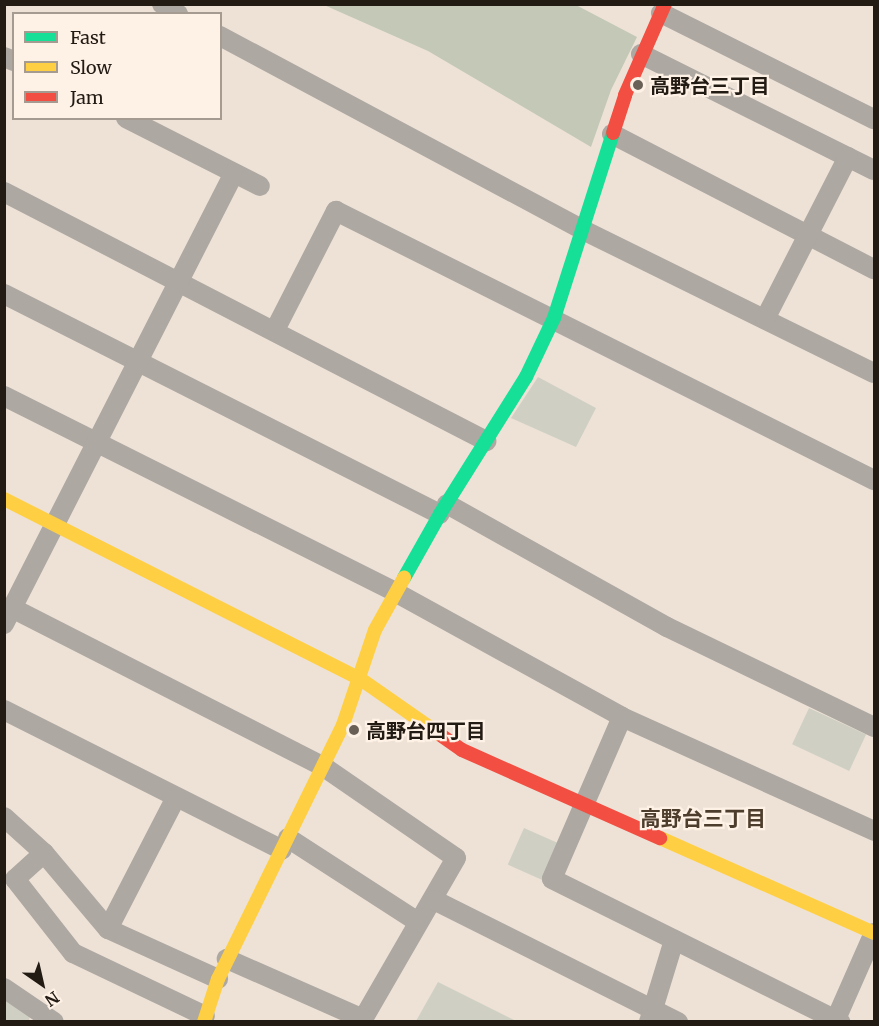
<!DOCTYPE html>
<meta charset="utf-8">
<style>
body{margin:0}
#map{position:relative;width:879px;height:1026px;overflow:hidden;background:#eee2d7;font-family:Merriweather,"Noto Sans JP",serif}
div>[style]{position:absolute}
.green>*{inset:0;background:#cfd0c3;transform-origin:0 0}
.forest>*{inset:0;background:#c4c9b7}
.street>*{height:20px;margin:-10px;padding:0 10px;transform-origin:10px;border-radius:10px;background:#ada8a2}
.fast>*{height:14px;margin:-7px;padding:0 7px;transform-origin:7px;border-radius:7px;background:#16e098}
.slow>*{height:14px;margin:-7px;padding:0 7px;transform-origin:7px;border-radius:7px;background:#ffcf43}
.jam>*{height:14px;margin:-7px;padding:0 7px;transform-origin:7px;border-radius:7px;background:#f24e42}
.dots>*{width:16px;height:16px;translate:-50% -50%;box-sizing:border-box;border:3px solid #fef1e5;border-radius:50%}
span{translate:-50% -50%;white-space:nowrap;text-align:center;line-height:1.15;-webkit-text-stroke:4.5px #fef1e5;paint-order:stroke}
.poi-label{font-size:20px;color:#221b14;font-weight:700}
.left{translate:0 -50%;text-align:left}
.neighbourhood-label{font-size:21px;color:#4d3d2c;font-weight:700}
.frame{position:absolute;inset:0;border:6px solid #221b14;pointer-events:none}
.legend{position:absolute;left:12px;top:12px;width:210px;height:108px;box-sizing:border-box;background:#fef1e5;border:2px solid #a69b91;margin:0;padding:8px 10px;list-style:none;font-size:18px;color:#221b14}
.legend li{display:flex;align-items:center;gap:12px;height:30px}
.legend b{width:30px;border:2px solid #a69b91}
.north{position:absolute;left:12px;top:954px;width:60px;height:60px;-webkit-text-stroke:4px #fef1e5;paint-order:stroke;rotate:146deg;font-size:16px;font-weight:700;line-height:24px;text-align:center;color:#221b14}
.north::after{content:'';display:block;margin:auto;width:21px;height:27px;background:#221b14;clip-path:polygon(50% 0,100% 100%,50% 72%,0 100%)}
</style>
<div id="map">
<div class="green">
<div style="clip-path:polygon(538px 377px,596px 408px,576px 447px,511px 418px)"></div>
<div style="left:809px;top:708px;width:63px;height:40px;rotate:25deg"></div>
<div style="left:524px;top:828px;width:39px;height:40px;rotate:24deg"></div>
<div style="clip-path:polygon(438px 982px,516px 1021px,416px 1021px)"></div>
<div style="clip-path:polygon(4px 997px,30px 1015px,29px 1021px,5px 1020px)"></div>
</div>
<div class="forest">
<div style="clip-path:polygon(324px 5px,576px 5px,637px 37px,611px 90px,591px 147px,428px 51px)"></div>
</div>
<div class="street">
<div style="left:162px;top:4px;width:19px;rotate:32deg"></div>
<div style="left:661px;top:13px;width:238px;rotate:26.5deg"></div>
<div style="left:220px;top:36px;width:412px;rotate:28.1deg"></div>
<div style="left:583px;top:230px;width:324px;rotate:26.2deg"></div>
<div style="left:641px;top:54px;width:260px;rotate:26.5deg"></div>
<div style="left:4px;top:57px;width:11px;rotate:22deg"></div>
<div style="left:126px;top:118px;width:150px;rotate:26.9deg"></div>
<div style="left:612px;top:134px;width:295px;rotate:27.3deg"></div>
<div style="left:4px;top:192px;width:543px;rotate:27.32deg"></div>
<div style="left:4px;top:294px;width:488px;rotate:26.8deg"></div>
<div style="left:765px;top:319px;width:182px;rotate:-62.9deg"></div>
<div style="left:275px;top:330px;width:134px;rotate:-62.9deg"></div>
<div style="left:336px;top:211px;width:602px;rotate:26.57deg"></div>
<div style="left:4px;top:396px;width:437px;rotate:26.6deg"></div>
<div style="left:395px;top:592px;width:259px;rotate:28.8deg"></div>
<div style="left:622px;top:717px;width:277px;rotate:24.3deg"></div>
<div style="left:447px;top:504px;width:252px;rotate:29.2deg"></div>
<div style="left:667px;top:627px;width:230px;rotate:25.8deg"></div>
<div style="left:12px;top:608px;width:350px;rotate:27deg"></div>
<div style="left:324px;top:767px;width:160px;rotate:34.6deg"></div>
<div style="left:456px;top:858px;width:186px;rotate:120deg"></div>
<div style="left:363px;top:1019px;width:149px;rotate:-156.2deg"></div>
<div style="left:4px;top:624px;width:506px;rotate:-62.98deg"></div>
<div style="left:4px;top:710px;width:311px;rotate:26.7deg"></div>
<div style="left:622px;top:717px;width:176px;rotate:113.4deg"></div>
<div style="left:552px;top:879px;width:322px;rotate:26.4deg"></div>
<div style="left:4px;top:817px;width:54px;rotate:42deg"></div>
<div style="left:44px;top:853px;width:99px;rotate:49.9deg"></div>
<div style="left:108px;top:929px;width:121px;rotate:24.4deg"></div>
<div style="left:288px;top:838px;width:155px;rotate:32.9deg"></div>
<div style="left:44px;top:853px;width:39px;rotate:138deg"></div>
<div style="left:15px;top:879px;width:94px;rotate:51.9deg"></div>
<div style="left:73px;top:953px;width:146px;rotate:25.5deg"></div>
<div style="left:434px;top:900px;width:273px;rotate:26.6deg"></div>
<div style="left:108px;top:929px;width:148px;rotate:-62.7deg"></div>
<div style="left:4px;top:988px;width:60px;rotate:34.2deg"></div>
<div style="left:836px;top:1019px;width:94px;rotate:-66.2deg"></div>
<div style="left:649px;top:1022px;width:86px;rotate:-73deg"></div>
</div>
<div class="fast">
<div style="left:404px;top:578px;width:73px;rotate:-60.6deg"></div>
<div style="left:440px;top:514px;width:162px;rotate:-57.9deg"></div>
<div style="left:526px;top:377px;width:65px;rotate:-64.6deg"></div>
<div style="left:554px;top:318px;width:194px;rotate:-72.3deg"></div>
</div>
<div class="slow">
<div style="left:4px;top:499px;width:398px;rotate:26.8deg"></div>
<div style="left:359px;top:678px;width:101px;rotate:34.9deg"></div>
<div style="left:660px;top:838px;width:234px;rotate:23.9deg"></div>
<div style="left:204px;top:1022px;width:45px;rotate:-72deg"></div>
<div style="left:218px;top:979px;width:283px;rotate:-63.8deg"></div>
<div style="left:343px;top:725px;width:100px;rotate:-71.4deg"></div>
<div style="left:375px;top:630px;width:60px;rotate:-60.9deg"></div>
</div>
<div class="jam">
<div style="left:613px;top:133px;width:40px;rotate:-72deg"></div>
<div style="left:625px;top:95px;width:99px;rotate:-66.3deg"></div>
<div style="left:442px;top:736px;width:24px;rotate:35deg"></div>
<div style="left:462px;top:750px;width:217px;rotate:24deg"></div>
</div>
<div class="dots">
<div style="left:638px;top:85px;background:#696158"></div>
<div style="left:354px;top:730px;background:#696158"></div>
</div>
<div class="poi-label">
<span class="left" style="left:650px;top:85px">高野台三丁目</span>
<span class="left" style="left:366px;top:730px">高野台四丁目</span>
</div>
<div class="neighbourhood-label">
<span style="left:703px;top:819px">高野台三丁目</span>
</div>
<div class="frame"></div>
<ul class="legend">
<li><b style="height:8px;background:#16e098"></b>Fast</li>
<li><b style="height:8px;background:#ffcf43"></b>Slow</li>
<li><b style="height:8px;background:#f24e42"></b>Jam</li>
</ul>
<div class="north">N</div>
</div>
